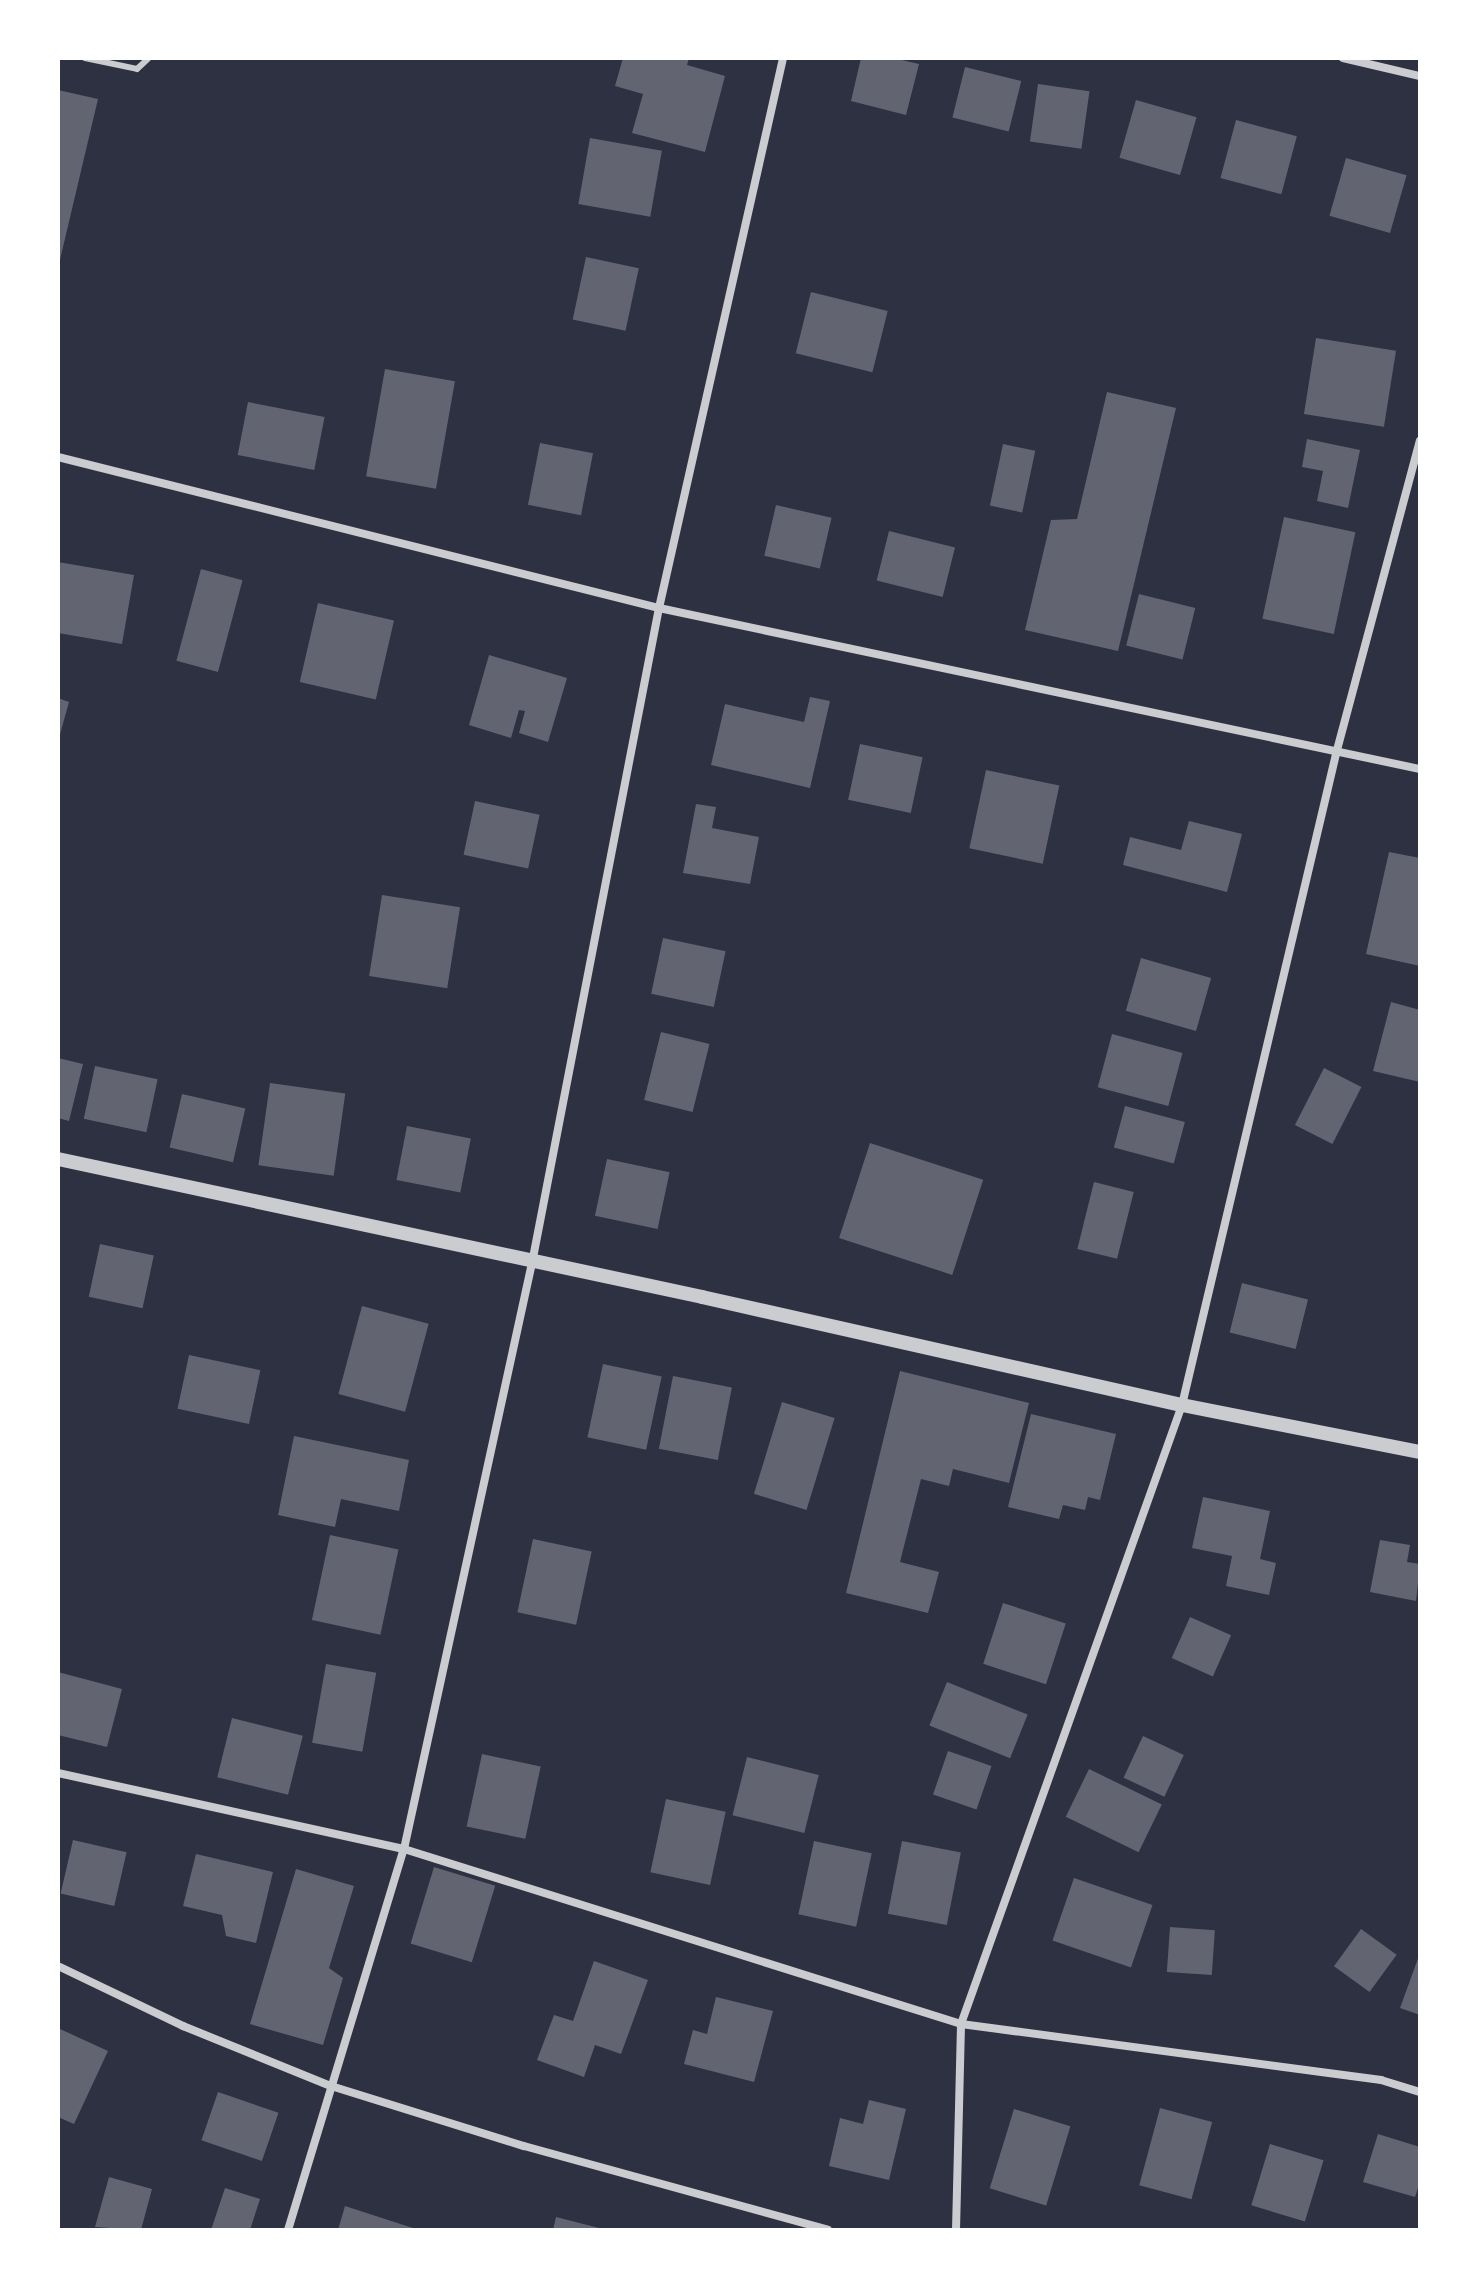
<!DOCTYPE html>
<style>
body{margin:0}
#map{position:relative;width:1478px;height:2288px;overflow:hidden;background:#2d3142;font-family:"Fira Sans Condensed",sans-serif}
div>[style]{position:absolute}
.building>*{inset:0;background:#626471;transform-origin:0 0}
.service>*{height:6px;margin:-3px;padding:0 3px;transform-origin:3px;border-radius:3px;background:#caccd0}
.minor>*{height:8px;margin:-4px;padding:0 4px;transform-origin:4px;border-radius:4px;background:#caccd0}
.tertiary>*{height:14px;margin:-7px;padding:0 7px;transform-origin:7px;border-radius:7px;background:#caccd0}
span{translate:-50% -50%;white-space:nowrap;text-align:center;line-height:1.15;-webkit-text-stroke:6px #fff;paint-order:stroke}
.frame{position:absolute;inset:0;border:60px solid #fff;pointer-events:none}
</style>
<div id="map">
<div class="building">
<div style="clip-path:polygon(623px 58px,689px 58px,687px 65px,725px 76px,705px 152px,632px 133px,643px 94px,615px 86px)"></div>
<div style="clip-path:polygon(861px 58px,893px 58px,919px 64px,906px 115px,851px 101px)"></div>
<div style="left:965px;top:67px;width:58px;height:52px;rotate:14deg"></div>
<div style="left:1038px;top:84px;width:52px;height:58px;rotate:8deg"></div>
<div style="clip-path:polygon(58px 90px,98px 99px,59px 264px,58px 264px)"></div>
<div style="left:1136px;top:100px;width:63px;height:60px;rotate:16deg"></div>
<div style="left:1236px;top:120px;width:63px;height:60px;rotate:15deg"></div>
<div style="left:590px;top:138px;width:73px;height:67px;rotate:10deg"></div>
<div style="left:1346px;top:158px;width:63px;height:60px;rotate:16deg"></div>
<div style="left:586px;top:257px;width:54px;height:64px;rotate:12deg"></div>
<div style="left:811px;top:292px;width:79px;height:63px;rotate:14deg"></div>
<div style="left:1316px;top:338px;width:81px;height:77px;rotate:9deg"></div>
<div style="left:385px;top:369px;width:71px;height:109px;rotate:10deg"></div>
<div style="clip-path:polygon(1107px 392px,1176px 408px,1118px 651px,1025px 630px,1051px 520px,1077px 519px)"></div>
<div style="left:248px;top:402px;width:78px;height:54px;rotate:11deg"></div>
<div style="clip-path:polygon(1307px 439px,1360px 450px,1348px 508px,1317px 501px,1323px 471px,1302px 467px)"></div>
<div style="left:540px;top:443px;width:54px;height:63px;rotate:11deg"></div>
<div style="left:1003px;top:444px;width:33px;height:63px;rotate:12deg"></div>
<div style="left:776px;top:505px;width:57px;height:52px;rotate:13deg"></div>
<div style="left:1284px;top:517px;width:73px;height:104px;rotate:12deg"></div>
<div style="left:889px;top:531px;width:68px;height:51px;rotate:14deg"></div>
<div style="clip-path:polygon(58px 562px,134px 575px,122px 644px,58px 633px)"></div>
<div style="left:201px;top:569px;width:43px;height:95px;rotate:15deg"></div>
<div style="left:1139px;top:594px;width:58px;height:53px;rotate:14deg"></div>
<div style="left:318px;top:603px;width:78px;height:81px;rotate:13deg"></div>
<div style="clip-path:polygon(489px 655px,567px 678px,548px 742px,519px 733px,525px 711px,519px 710px,511px 738px,469px 725px)"></div>
<div style="clip-path:polygon(810px 697px,830px 701px,810px 788px,711px 765px,725px 704px,804px 722px)"></div>
<div style="clip-path:polygon(58px 698px,69px 702px,59px 738px,58px 738px)"></div>
<div style="left:860px;top:744px;width:64px;height:57px;rotate:12deg"></div>
<div style="left:986px;top:770px;width:75px;height:80px;rotate:12deg"></div>
<div style="left:475px;top:801px;width:66px;height:55px;rotate:12deg"></div>
<div style="clip-path:polygon(696px 804px,716px 807px,712px 828px,759px 837px,750px 884px,683px 873px)"></div>
<div style="clip-path:polygon(1189px 821px,1242px 834px,1227px 892px,1123px 865px,1130px 837px,1181px 850px)"></div>
<div style="clip-path:polygon(1389px 852px,1420px 858px,1420px 966px,1366px 954px)"></div>
<div style="left:382px;top:895px;width:79px;height:82px;rotate:9deg"></div>
<div style="left:663px;top:938px;width:64px;height:57px;rotate:12deg"></div>
<div style="left:1141px;top:958px;width:73px;height:55px;rotate:16deg"></div>
<div style="clip-path:polygon(1391px 1002px,1420px 1010px,1420px 1082px,1373px 1071px)"></div>
<div style="left:661px;top:1032px;width:50px;height:70px;rotate:14deg"></div>
<div style="left:1112px;top:1034px;width:73px;height:55px;rotate:15deg"></div>
<div style="clip-path:polygon(58px 1058px,83px 1064px,69px 1121px,58px 1118px)"></div>
<div style="left:95px;top:1066px;width:64px;height:54px;rotate:12deg"></div>
<div style="left:1324px;top:1068px;width:42px;height:64px;rotate:27deg"></div>
<div style="left:270px;top:1083px;width:76px;height:83px;rotate:8deg"></div>
<div style="left:182px;top:1094px;width:65px;height:55px;rotate:13deg"></div>
<div style="left:1125px;top:1106px;width:62px;height:43px;rotate:15deg"></div>
<div style="left:407px;top:1126px;width:65px;height:55px;rotate:11deg"></div>
<div style="left:870px;top:1143px;width:119px;height:100px;rotate:18deg"></div>
<div style="left:607px;top:1159px;width:64px;height:58px;rotate:12deg"></div>
<div style="left:1094px;top:1182px;width:41px;height:69px;rotate:14deg"></div>
<div style="left:100px;top:1244px;width:55px;height:54px;rotate:12deg"></div>
<div style="left:1242px;top:1283px;width:68px;height:51px;rotate:14deg"></div>
<div style="left:362px;top:1306px;width:69px;height:91px;rotate:15deg"></div>
<div style="left:189px;top:1355px;width:73px;height:55px;rotate:12deg"></div>
<div style="left:603px;top:1364px;width:60px;height:75px;rotate:12deg"></div>
<div style="clip-path:polygon(900px 1371px,1029px 1403px,1009px 1483px,953px 1469px,949px 1486px,921px 1479px,900px 1562px,939px 1572px,928px 1613px,846px 1593px)"></div>
<div style="left:673px;top:1376px;width:60px;height:74px;rotate:11deg"></div>
<div style="left:782px;top:1402px;width:55px;height:96px;rotate:17deg"></div>
<div style="clip-path:polygon(1031px 1414px,1116px 1434px,1100px 1500px,1088px 1497px,1085px 1510px,1063px 1505px,1059px 1519px,1008px 1507px)"></div>
<div style="clip-path:polygon(294px 1436px,409px 1460px,399px 1511px,341px 1499px,335px 1527px,278px 1515px)"></div>
<div style="clip-path:polygon(1203px 1497px,1270px 1511px,1260px 1559px,1276px 1563px,1269px 1595px,1226px 1586px,1232px 1556px,1192px 1548px)"></div>
<div style="left:330px;top:1535px;width:70px;height:87px;rotate:12deg"></div>
<div style="left:533px;top:1539px;width:60px;height:75px;rotate:12deg"></div>
<div style="clip-path:polygon(1380px 1540px,1410px 1545px,1407px 1562px,1420px 1564px,1416px 1601px,1370px 1592px)"></div>
<div style="left:1003px;top:1603px;width:66px;height:64px;rotate:18deg"></div>
<div style="left:1190px;top:1617px;width:45px;height:45px;rotate:24deg"></div>
<div style="left:326px;top:1664px;width:51px;height:80px;rotate:10deg"></div>
<div style="clip-path:polygon(58px 1672px,122px 1689px,107px 1747px,58px 1735px)"></div>
<div style="left:947px;top:1682px;width:87px;height:47px;rotate:22deg"></div>
<div style="left:232px;top:1718px;width:73px;height:61px;rotate:14deg"></div>
<div style="left:1143px;top:1736px;width:45px;height:46px;rotate:25deg"></div>
<div style="left:948px;top:1751px;width:46px;height:46px;rotate:19deg"></div>
<div style="left:482px;top:1754px;width:60px;height:74px;rotate:12deg"></div>
<div style="left:747px;top:1757px;width:74px;height:60px;rotate:14deg"></div>
<div style="left:1089px;top:1769px;width:81px;height:53px;rotate:26deg"></div>
<div style="left:666px;top:1799px;width:61px;height:75px;rotate:12deg"></div>
<div style="left:73px;top:1840px;width:55px;height:55px;rotate:13deg"></div>
<div style="left:814px;top:1841px;width:59px;height:75px;rotate:12deg"></div>
<div style="left:902px;top:1841px;width:60px;height:74px;rotate:11deg"></div>
<div style="clip-path:polygon(196px 1854px,273px 1872px,256px 1943px,226px 1936px,222px 1915px,183px 1906px)"></div>
<div style="left:434px;top:1867px;width:64px;height:80px;rotate:17deg"></div>
<div style="clip-path:polygon(296px 1869px,354px 1886px,329px 1968px,343px 1978px,323px 2045px,250px 2024px)"></div>
<div style="left:1074px;top:1878px;width:83px;height:66px;rotate:19deg"></div>
<div style="left:1170px;top:1927px;width:45px;height:45px;rotate:4deg"></div>
<div style="left:1361px;top:1929px;width:44px;height:46px;rotate:36deg"></div>
<div style="clip-path:polygon(1420px 1953px,1420px 2015px,1400px 2008px)"></div>
<div style="clip-path:polygon(594px 1961px,648px 1980px,621px 2054px,595px 2045px,584px 2077px,537px 2060px,554px 2015px,573px 2021px)"></div>
<div style="clip-path:polygon(716px 1997px,773px 2011px,754px 2082px,684px 2064px,693px 2030px,707px 2034px)"></div>
<div style="clip-path:polygon(60px 2029px,108px 2051px,74px 2124px,58px 2117px)"></div>
<div style="left:218px;top:2092px;width:64px;height:51px;rotate:19deg"></div>
<div style="clip-path:polygon(869px 2100px,906px 2109px,889px 2180px,829px 2166px,840px 2118px,863px 2124px)"></div>
<div style="left:1160px;top:2108px;width:54px;height:80px;rotate:15deg"></div>
<div style="left:1014px;top:2109px;width:59px;height:83px;rotate:17deg"></div>
<div style="clip-path:polygon(1378px 2134px,1420px 2147px,1420px 2182px,1415px 2197px,1363px 2182px)"></div>
<div style="left:1270px;top:2144px;width:56px;height:64px;rotate:17deg"></div>
<div style="clip-path:polygon(109px 2177px,152px 2189px,141px 2230px,95px 2227px)"></div>
<div style="clip-path:polygon(225px 2188px,260px 2199px,250px 2230px,211px 2230px)"></div>
<div style="clip-path:polygon(345px 2206px,416px 2229px,416px 2230px,338px 2230px)"></div>
<div style="clip-path:polygon(556px 2217px,603px 2229px,603px 2230px,553px 2230px)"></div>
</div>
<div class="service">
<div style="left:85px;top:58px;width:53px;rotate:11.9deg"></div>
<div style="left:137px;top:69px;width:16px;rotate:-43deg"></div>
</div>
<div class="minor">
<div style="left:1343px;top:58px;width:79px;rotate:13.2deg"></div>
<div style="left:58px;top:457px;width:620px;rotate:14.1deg"></div>
<div style="left:659px;top:608px;width:778px;rotate:11.95deg"></div>
<div style="left:58px;top:1773px;width:354px;rotate:12.4deg"></div>
<div style="left:404px;top:1849px;width:584px;rotate:17.44deg"></div>
<div style="left:961px;top:2024px;width:424px;rotate:7.6deg"></div>
<div style="left:1381px;top:2080px;width:41px;rotate:17.1deg"></div>
<div style="left:58px;top:1966px;width:139px;rotate:25.6deg"></div>
<div style="left:183px;top:2026px;width:160px;rotate:22.1deg"></div>
<div style="left:331px;top:2086px;width:202px;rotate:17.3deg"></div>
<div style="left:524px;top:2146px;width:315px;rotate:15.4deg"></div>
<div style="left:288px;top:2230px;width:398px;rotate:-73.1deg"></div>
<div style="left:404px;top:1849px;width:600px;rotate:-77.68deg"></div>
<div style="left:532px;top:1263px;width:667px;rotate:-79.03deg"></div>
<div style="left:659px;top:608px;width:564px;rotate:-77.29deg"></div>
<div style="left:956px;top:2230px;width:206px;rotate:-88.6deg"></div>
<div style="left:961px;top:2024px;width:657px;rotate:-70.35deg"></div>
<div style="left:1182px;top:1405px;width:673px;rotate:-76.69deg"></div>
<div style="left:1337px;top:750px;width:320px;rotate:-75deg"></div>
</div>
<div class="tertiary">
<div style="left:58px;top:1159px;width:659px;rotate:12.09deg"></div>
<div style="left:702px;top:1297px;width:492px;rotate:12.7deg"></div>
<div style="left:1182px;top:1405px;width:243px;rotate:11.2deg"></div>
</div>
<div class="frame"></div>
</div>
